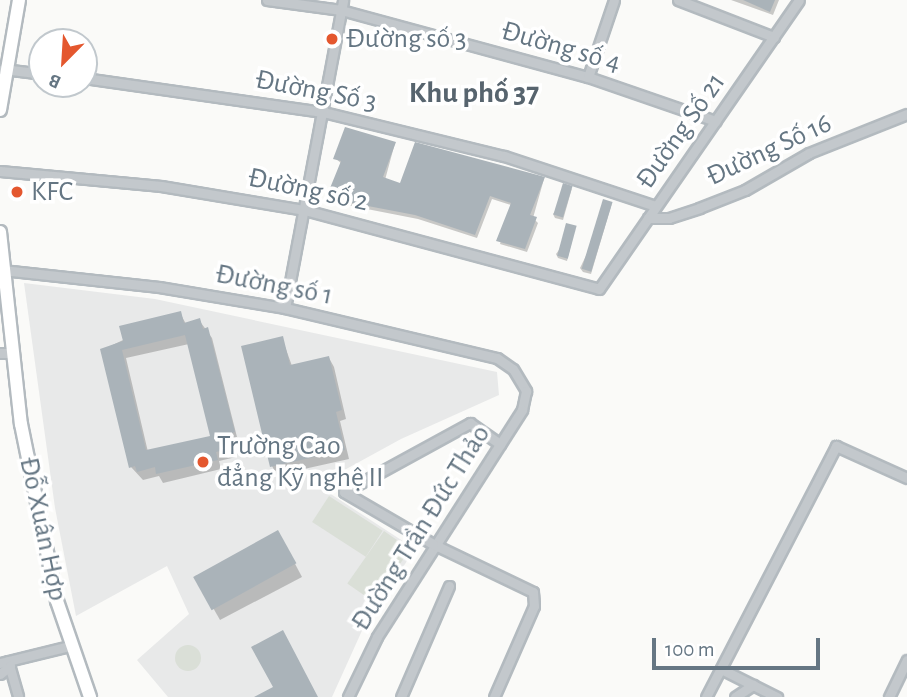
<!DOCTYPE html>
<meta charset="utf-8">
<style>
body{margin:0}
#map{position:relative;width:907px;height:697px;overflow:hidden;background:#fafaf8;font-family:"Alegreya Sans",sans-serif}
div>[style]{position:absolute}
.built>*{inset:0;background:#e8e9e9}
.green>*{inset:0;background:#dadfd7;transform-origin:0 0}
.round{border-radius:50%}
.shadow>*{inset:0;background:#0003}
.building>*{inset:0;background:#aab3b9;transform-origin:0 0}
.roads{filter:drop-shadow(2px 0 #b3babf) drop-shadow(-2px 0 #b3babf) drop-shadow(0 2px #b3babf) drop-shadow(0 -2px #b3babf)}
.street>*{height:9px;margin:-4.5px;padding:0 4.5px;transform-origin:4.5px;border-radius:4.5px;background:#c3c8cc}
.secondary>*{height:12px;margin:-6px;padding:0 6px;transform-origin:6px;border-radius:6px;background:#fff}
.dots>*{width:19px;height:19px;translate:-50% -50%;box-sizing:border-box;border:4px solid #fff;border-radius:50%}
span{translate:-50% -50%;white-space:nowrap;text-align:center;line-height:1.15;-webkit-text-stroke:7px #fff;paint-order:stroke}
.poi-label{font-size:28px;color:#657683}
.left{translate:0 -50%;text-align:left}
.street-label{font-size:28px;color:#657683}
.neighbourhood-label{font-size:30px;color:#57646e;font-weight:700}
.north{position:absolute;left:28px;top:28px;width:70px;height:70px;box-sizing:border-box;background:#fff;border:2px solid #c1c8cd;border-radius:50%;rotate:204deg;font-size:19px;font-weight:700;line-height:28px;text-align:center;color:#657683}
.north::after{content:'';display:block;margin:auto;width:24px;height:32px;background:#e4572e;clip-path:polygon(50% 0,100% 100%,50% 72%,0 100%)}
.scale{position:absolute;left:652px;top:638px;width:168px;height:32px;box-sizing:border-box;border:4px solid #657683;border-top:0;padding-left:9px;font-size:21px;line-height:24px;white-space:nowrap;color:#657683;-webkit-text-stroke:5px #fff;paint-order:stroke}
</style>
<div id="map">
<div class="built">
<div style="clip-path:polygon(24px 283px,155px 299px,497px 372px,499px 395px,401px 439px,317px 485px,415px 549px,365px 624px,332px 697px,168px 697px,137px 660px,189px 614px,167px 566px,76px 616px,55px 508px)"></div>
</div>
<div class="green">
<div style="left:329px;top:496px;width:64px;height:31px;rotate:33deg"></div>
<div style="left:384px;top:531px;width:32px;height:64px;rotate:35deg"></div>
<div class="round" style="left:175px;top:645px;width:26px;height:26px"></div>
</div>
<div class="shadow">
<div style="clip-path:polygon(731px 0,779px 0,773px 15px)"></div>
<div style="clip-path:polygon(395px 143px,385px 180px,401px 185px,544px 179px,533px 218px,538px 223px,527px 252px,500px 244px,511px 205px,492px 199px,477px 238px,418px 219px,331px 202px,342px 164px,335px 158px)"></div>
<div style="clip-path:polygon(572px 188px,563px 220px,555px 218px,553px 214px)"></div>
<div style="clip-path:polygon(612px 203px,591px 274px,583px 272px,580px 268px)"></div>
<div style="clip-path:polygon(575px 228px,567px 261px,558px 258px,556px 254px)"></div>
<div style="clip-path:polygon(evenodd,180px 313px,186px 324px,199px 320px,212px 338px,238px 441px,232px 443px,236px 457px,219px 461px,221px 469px,163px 483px,159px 476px,143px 480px,131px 467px,102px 350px,180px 313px,189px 344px,212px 437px,148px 452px,126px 358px,189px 344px)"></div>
<div style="clip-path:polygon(282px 338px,292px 366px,329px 358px,334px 367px,346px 419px,340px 421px,349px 459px,277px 475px,272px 466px)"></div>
<div style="clip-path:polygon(285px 545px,302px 577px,220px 620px,195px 576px)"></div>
</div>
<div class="building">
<div style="clip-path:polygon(743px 0,775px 0,770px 12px)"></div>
<div style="clip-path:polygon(345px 127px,396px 142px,383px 177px,400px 183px,415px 142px,545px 177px,530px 215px,537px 217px,525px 249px,496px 241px,511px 203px,490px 196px,475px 235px,415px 215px,326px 198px,341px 161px,333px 159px)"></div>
<div style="left:563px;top:183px;width:10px;height:33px;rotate:17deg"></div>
<div style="left:603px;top:199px;width:10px;height:73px;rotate:17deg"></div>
<div style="left:566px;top:223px;width:11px;height:34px;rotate:15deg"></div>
<div style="clip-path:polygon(evenodd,181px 311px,184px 323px,200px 318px,203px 329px,208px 327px,235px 432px,229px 434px,232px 448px,216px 452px,218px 460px,156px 474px,155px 467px,137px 472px,135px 466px,129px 468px,100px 349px,123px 341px,119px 326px,181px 311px,185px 335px,210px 436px,146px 450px,122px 350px,185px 335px)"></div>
<div style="clip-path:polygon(283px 336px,290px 365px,329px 356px,342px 410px,336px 412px,345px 450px,270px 467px,241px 346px)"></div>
<div style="left:278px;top:530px;width:38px;height:97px;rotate:61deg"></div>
<div style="clip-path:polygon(283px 630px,318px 697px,254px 697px,273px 687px,251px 647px)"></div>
</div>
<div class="roads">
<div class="street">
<div style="left:267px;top:0;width:75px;rotate:7.7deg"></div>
<div style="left:341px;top:10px;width:256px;rotate:15.2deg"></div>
<div style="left:588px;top:77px;width:135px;rotate:19deg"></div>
<div style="left:678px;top:0;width:103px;rotate:21.1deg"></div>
<div style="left:3px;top:69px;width:39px;rotate:7deg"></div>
<div style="left:588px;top:77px;width:81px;rotate:-71.3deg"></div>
<div style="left:84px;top:78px;width:241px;rotate:8.1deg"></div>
<div style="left:323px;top:112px;width:186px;rotate:13.7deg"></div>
<div style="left:504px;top:156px;width:159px;rotate:18.3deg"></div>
<div style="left:0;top:171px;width:162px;rotate:5.3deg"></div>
<div style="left:161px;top:186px;width:146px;rotate:9.5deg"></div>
<div style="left:305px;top:210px;width:304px;rotate:15deg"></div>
<div style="left:599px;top:289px;width:351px;rotate:-55.3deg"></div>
<div style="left:648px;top:218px;width:21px"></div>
<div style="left:669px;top:218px;width:32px;rotate:-18deg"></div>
<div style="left:699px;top:208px;width:49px;rotate:-21.4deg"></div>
<div style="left:745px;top:190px;width:74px;rotate:-30deg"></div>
<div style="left:809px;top:153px;width:105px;rotate:-21.7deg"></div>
<div style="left:2px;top:270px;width:158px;rotate:6.2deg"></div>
<div style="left:159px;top:287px;width:128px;rotate:9.5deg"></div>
<div style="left:285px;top:308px;width:218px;rotate:13.3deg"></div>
<div style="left:497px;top:358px;width:19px;rotate:35deg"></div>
<div style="left:513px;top:369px;width:26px;rotate:59deg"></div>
<div style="left:526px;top:391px;width:19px;rotate:102deg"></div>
<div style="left:522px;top:410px;width:269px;rotate:122.6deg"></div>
<div style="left:377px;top:637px;width:67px;rotate:115.8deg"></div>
<div style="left:285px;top:308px;width:313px;rotate:-79.3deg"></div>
<div style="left:0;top:353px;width:13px"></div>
<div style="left:8px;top:661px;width:37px;rotate:74deg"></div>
<div style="left:0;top:663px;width:72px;rotate:-13.7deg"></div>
<div style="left:721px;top:669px;width:63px;rotate:26.6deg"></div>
<div style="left:0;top:674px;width:13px;rotate:-39deg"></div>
<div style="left:401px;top:697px;width:121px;rotate:-66.6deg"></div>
<div style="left:494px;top:697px;width:99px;rotate:-66.3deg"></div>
<div style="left:534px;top:606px;width:14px;rotate:-94deg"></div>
<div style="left:533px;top:592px;width:111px;rotate:-154.4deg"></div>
<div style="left:433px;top:544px;width:103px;rotate:-149.7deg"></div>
<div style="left:344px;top:492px;width:144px;rotate:-28.7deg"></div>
<div style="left:470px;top:423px;width:37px;rotate:35deg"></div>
<div style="left:706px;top:697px;width:283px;rotate:-62.6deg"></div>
<div style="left:836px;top:446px;width:78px;rotate:24.3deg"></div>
<div style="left:735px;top:697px;width:22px;rotate:-34deg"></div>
<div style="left:889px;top:697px;width:41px;rotate:-64.1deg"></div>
</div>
<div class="secondary">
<div style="left:0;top:110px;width:112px;rotate:-80.2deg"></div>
<div style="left:0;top:232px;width:193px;rotate:83.8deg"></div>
<div style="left:21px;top:424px;width:181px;rotate:78.5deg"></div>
<div style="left:57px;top:601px;width:102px;rotate:71deg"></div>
</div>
</div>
<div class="dots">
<div style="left:332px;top:39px;background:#e4572e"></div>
<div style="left:17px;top:192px;background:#e4572e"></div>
<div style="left:203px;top:462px;background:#e4572e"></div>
</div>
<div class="poi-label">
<span class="left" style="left:346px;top:39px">Đường số 3</span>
<span class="left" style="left:31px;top:192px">KFC</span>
<span class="left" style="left:217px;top:462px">Trường Cao<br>đẳng Kỹ nghệ II</span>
</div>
<div class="street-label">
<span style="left:561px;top:47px;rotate:16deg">Đường số 4</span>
<span style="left:316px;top:91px;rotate:11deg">Đường Số 3</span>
<span style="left:681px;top:131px;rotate:-55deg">Đường Số 21</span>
<span style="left:769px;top:150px;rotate:-25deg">Đường Số 16</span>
<span style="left:308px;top:190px;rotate:12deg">Đường số 2</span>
<span style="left:274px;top:285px;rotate:11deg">Đường số 1</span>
<span style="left:421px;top:528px;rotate:-58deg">Đường Trần Đức Thảo</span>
<span style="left:43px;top:529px;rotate:78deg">Đỗ Xuân Hợp</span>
</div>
<div class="neighbourhood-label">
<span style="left:474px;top:93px">Khu phố 37</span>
</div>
<div class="north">B</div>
<div class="scale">100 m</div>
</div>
